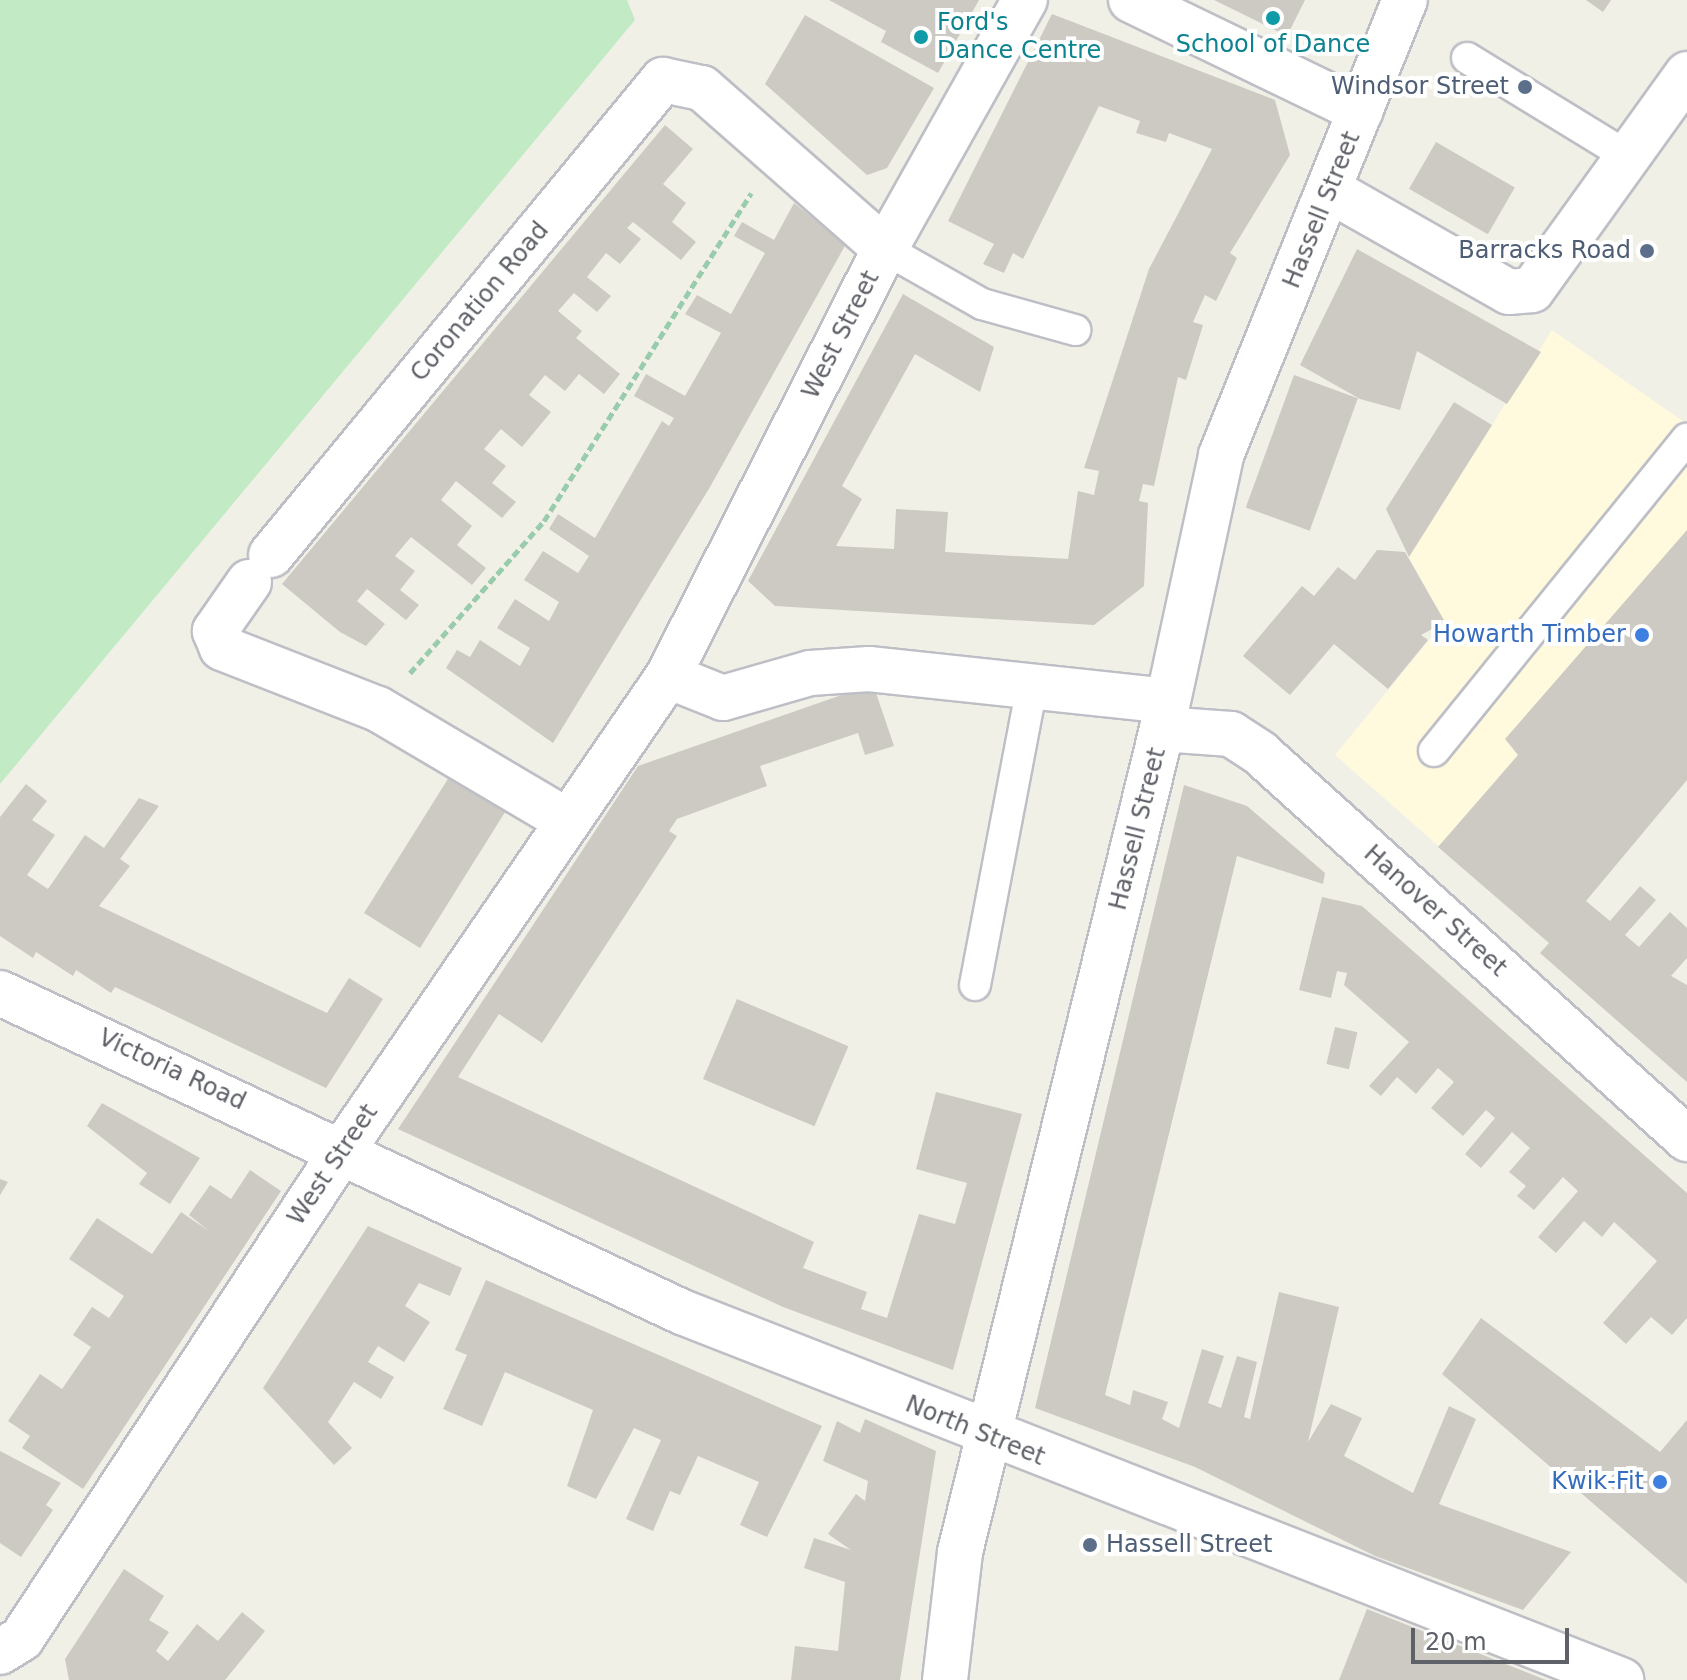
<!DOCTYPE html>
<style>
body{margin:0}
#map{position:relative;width:1687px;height:1680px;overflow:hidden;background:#f1f0e6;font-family:"DejaVu Sans",sans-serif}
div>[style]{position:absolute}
.commercial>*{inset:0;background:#fffade}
.green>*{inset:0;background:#c1eac5}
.building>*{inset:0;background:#cccac3;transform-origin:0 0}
.path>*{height:5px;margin-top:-2.5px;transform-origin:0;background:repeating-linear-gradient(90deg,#99ccad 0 8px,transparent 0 12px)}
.roads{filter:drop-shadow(2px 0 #bebfc6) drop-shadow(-2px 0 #bebfc6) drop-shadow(0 2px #bebfc6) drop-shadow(0 -2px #bebfc6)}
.lane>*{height:30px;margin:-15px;padding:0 15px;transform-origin:15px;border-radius:15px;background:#fff}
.street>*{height:44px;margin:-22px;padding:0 22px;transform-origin:22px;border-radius:22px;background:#fff}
.secondary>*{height:44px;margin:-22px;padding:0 22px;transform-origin:22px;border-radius:22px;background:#fff}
.dots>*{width:22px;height:22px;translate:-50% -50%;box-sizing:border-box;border:4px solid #fff;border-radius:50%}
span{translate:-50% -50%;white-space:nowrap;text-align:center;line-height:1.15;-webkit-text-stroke:8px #fff;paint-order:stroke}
.culture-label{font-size:24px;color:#0d838f}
.left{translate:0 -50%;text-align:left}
.service-label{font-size:24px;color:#4e5e75}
.right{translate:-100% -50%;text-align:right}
.street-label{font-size:24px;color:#5e6168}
.shop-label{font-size:24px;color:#366cbe}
.scale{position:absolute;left:1411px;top:1628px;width:158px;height:36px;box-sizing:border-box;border:4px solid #5e6168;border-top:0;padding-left:10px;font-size:24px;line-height:28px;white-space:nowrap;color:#5e6168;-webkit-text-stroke:6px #fff;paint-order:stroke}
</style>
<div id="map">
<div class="commercial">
<div style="clip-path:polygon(1552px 330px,1687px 424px,1687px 780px,1549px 943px,1335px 755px,1444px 622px,1409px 557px)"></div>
</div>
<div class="green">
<div style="clip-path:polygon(0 0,627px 0,635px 20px,0 784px)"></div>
</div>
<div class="building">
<div style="clip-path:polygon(829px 0,979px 0,938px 73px,881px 42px,886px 31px)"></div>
<div style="clip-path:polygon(1214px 0,1305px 0,1287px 36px)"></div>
<div style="clip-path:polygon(1586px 0,1611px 0,1603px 12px)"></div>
<div style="clip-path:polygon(1052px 14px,1275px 100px,1290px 155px,1230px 253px,1237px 258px,1216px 301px,1205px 295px,1193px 322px,1203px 325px,1186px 380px,1178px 377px,1154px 486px,1143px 484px,1139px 501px,1148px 503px,1144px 586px,1094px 625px,775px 606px,748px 581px,903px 294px,994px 347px,980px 392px,915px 354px,842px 486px,862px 499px,836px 546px,894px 549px,896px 509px,948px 512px,945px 552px,1068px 559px,1078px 491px,1094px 495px,1099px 471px,1084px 468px,1149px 269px,1212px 149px,1169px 133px,1166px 142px,1136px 133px,1140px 121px,1099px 106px,1023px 259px,1013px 253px,1004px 273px,983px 264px,994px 244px,948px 221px)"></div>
<div style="clip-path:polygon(805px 15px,934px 88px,887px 168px,867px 175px,765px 84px)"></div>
<div style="clip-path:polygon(665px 125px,693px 149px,663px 184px,686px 203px,672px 222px,696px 242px,681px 260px,633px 222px,627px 228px,641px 239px,620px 264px,606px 253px,587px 277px,611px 296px,597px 312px,574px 293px,558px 311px,582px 331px,576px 338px,620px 374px,604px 394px,579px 374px,565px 391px,545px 375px,529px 395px,551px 412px,522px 447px,501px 429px,484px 449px,506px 466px,492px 483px,516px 502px,502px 518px,456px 481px,441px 500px,472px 526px,457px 545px,486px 568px,472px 585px,411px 537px,395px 556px,415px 571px,400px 590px,419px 605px,406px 620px,367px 589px,357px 601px,385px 624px,366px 646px,340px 632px,282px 584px)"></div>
<div style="left:1436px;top:142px;width:91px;height:54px;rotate:30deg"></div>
<div style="clip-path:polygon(794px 203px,846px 244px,710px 487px,553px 743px,446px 668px,457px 650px,470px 657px,480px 640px,520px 666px,530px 648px,497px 628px,515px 599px,549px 621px,559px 602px,524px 580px,543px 551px,578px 573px,589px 556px,549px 529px,558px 514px,595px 538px,662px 421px,669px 426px,674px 418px,634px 396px,646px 374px,685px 396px,721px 333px,685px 314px,697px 295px,731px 314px,765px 253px,734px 236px,742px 222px,774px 240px)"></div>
<div style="clip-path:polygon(1357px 249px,1541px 352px,1507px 404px,1417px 351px,1400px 410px,1360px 399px,1300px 365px)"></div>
<div style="left:1294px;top:375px;width:68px;height:141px;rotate:20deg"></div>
<div style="clip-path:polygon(1454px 402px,1492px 425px,1409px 557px,1386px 509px)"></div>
<div style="clip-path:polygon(1687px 530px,1687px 780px,1586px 901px,1610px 921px,1640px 886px,1656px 900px,1625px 935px,1639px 947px,1670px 912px,1687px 928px,1687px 958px,1671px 976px,1687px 985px,1687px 1082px,1540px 953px,1549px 943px,1438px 847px,1518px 755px,1505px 739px)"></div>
<div style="clip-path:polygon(1377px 550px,1405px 552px,1445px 622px,1421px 635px,1428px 640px,1388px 689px,1334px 644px,1290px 695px,1243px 656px,1302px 586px,1314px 596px,1338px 567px,1355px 580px)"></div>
<div style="clip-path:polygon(873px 684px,894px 746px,865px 755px,858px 733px,760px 766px,767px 786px,677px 819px,669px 831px,677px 836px,542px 1043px,499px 1014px,458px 1077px,814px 1242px,803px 1268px,867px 1292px,861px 1309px,887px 1318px,919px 1214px,955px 1224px,967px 1183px,916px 1169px,936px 1092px,1022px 1114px,953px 1370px,783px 1307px,398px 1129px,638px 766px)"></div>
<div style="left:451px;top:774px;width:66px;height:164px;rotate:32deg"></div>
<div style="clip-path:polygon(26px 784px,47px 801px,32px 820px,55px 835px,27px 875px,48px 889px,85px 835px,104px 848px,139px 798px,159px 806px,120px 859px,130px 866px,99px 906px,327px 1013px,349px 978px,383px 999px,326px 1088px,115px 987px,111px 993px,76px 970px,73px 976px,36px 952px,33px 958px,0 936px,0 817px)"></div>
<div style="clip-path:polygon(1184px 785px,1247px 806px,1325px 873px,1323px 884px,1237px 856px,1105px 1395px,1130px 1405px,1133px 1390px,1168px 1402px,1162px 1419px,1179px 1428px,1202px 1349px,1224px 1356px,1208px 1403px,1221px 1408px,1237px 1356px,1257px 1362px,1244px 1417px,1250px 1419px,1279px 1292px,1339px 1307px,1308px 1442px,1331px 1404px,1362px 1418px,1344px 1456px,1413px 1493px,1449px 1406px,1476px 1419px,1439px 1504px,1571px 1552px,1523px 1610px,1375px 1556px,1195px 1467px,1035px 1408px)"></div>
<div style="clip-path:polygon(1322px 897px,1362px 906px,1687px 1193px,1687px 1318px,1672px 1335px,1651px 1317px,1626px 1344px,1603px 1323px,1657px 1261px,1614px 1222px,1602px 1237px,1584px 1221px,1556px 1253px,1538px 1237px,1578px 1191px,1563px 1177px,1534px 1210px,1517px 1196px,1526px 1186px,1509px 1172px,1530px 1148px,1512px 1132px,1481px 1168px,1465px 1154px,1495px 1118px,1486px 1110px,1463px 1136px,1431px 1108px,1454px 1082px,1438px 1068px,1416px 1094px,1397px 1077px,1381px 1096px,1369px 1086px,1409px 1042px,1344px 985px,1347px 973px,1337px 971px,1331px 998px,1299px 990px)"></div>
<div style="left:737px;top:999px;width:121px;height:87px;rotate:23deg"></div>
<div style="left:1335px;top:1027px;width:23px;height:38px;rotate:13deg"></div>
<div style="clip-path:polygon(102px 1103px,200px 1158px,170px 1204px,139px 1184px,147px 1173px,87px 1126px)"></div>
<div style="clip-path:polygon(250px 1170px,281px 1191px,83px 1489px,22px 1448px,30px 1436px,8px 1421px,40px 1374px,62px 1389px,91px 1347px,73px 1335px,92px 1307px,109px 1318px,124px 1296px,69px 1259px,97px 1218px,152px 1254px,181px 1212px,209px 1231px,189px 1215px,210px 1185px,231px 1199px)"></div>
<div style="clip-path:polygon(0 1179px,8px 1182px,0 1195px)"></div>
<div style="clip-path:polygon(368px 1226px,462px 1268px,450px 1296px,419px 1283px,405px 1306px,430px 1322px,404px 1362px,378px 1346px,368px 1362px,394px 1377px,381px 1399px,354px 1382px,328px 1422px,352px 1448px,334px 1465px,263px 1388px)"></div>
<div style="clip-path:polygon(486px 1280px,822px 1426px,767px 1537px,740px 1525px,759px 1482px,698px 1456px,680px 1495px,670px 1491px,653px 1531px,626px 1519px,661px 1440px,634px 1428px,596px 1499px,567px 1486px,593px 1410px,505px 1372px,482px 1426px,443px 1409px,467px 1355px,455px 1350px)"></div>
<div style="clip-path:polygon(1481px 1318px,1660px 1452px,1687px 1420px,1687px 1584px,1442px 1374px)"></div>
<div style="clip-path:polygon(865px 1419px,936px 1451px,900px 1680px,791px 1680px,795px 1646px,838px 1651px,845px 1582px,804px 1568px,814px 1538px,851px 1550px,828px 1534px,856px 1494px,865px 1501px,868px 1481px,823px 1461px,837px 1421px,860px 1433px)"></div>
<div style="clip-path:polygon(0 1451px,61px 1483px,46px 1505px,53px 1510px,21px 1557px,0 1543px)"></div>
<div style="clip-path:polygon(124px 1569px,164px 1596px,149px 1620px,169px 1632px,156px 1651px,168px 1661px,197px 1624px,218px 1641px,242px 1612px,265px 1631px,225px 1680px,69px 1680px,65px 1659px)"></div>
<div style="clip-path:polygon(1367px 1609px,1546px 1680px,1339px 1680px)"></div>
</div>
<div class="path">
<div style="left:410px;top:673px;width:203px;rotate:-48.6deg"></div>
<div style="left:544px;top:521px;width:388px;rotate:-57.7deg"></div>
</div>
<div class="roads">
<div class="lane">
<div style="left:1467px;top:58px;width:188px;rotate:31.5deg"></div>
<div style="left:885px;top:249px;width:112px;rotate:29.6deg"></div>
<div style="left:982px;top:304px;width:97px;rotate:15.6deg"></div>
<div style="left:1434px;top:751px;width:402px;rotate:-51deg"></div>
<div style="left:975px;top:985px;width:305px;rotate:-79.2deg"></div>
</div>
<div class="street">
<div style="left:1131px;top:0;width:255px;rotate:25.8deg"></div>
<div style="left:1333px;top:192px;width:202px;rotate:29.6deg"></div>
<div style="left:1509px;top:292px;width:23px;rotate:-5deg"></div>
<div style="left:1532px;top:290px;width:266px;rotate:-54.3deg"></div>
<div style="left:271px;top:555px;width:616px;rotate:-50.47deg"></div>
<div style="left:663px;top:80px;width:40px;rotate:12deg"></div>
<div style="left:702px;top:88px;width:244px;rotate:41.3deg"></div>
<div style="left:249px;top:582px;width:60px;rotate:124.8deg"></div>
<div style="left:215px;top:631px;width:18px;rotate:68deg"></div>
<div style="left:222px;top:648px;width:168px;rotate:21.4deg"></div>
<div style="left:378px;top:709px;width:218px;rotate:30.6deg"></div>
<div style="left:668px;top:676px;width:59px;rotate:21.8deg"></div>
<div style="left:723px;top:698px;width:91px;rotate:-16deg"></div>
<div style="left:810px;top:673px;width:59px;rotate:-3.9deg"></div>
<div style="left:869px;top:669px;width:300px;rotate:6.1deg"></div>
<div style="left:1162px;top:729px;width:69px;rotate:4.1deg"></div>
<div style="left:1231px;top:734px;width:35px;rotate:33deg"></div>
<div style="left:1260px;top:753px;width:576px;rotate:42.11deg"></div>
<div style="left:0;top:993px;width:753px;rotate:25.07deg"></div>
<div style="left:682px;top:1312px;width:1009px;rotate:21.4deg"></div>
<div style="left:0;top:1652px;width:26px;rotate:-32deg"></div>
<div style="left:22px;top:1638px;width:583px;rotate:-56.69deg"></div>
<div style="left:342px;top:1151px;width:576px;rotate:-55.54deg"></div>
<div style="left:668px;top:676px;width:479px;rotate:-63.1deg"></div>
<div style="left:885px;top:249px;width:286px;rotate:-60.7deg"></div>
</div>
<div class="secondary">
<div style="left:945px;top:1680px;width:129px;rotate:-83.3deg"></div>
<div style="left:960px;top:1552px;width:847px;rotate:-76.21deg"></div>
<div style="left:1162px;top:729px;width:280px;rotate:-77.8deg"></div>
<div style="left:1221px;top:455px;width:491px;rotate:-68deg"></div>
</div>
</div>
<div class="dots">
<div style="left:1273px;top:18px;background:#0f9aa8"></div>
<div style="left:921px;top:37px;background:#0f9aa8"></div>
<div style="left:1525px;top:87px;background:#5c6f8a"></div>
<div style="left:1647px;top:251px;background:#5c6f8a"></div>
<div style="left:1642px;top:635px;background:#3f7fe0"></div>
<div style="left:1660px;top:1482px;background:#3f7fe0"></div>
<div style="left:1090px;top:1545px;background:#5c6f8a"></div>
</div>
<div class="culture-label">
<span class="left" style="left:937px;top:37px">Ford's<br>Dance Centre</span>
<span style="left:1273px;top:45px">School of Dance</span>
</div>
<div class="service-label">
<span class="right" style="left:1509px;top:87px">Windsor Street</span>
<span class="right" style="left:1631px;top:251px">Barracks Road</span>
<span class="left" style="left:1106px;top:1545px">Hassell Street</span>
</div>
<div class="street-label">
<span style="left:1322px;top:210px;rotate:-68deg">Hassell Street</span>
<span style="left:480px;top:302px;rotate:-50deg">Coronation Road</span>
<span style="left:841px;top:335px;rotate:-63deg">West Street</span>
<span style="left:1138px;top:829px;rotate:-76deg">Hassell Street</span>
<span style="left:1435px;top:911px;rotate:42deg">Hanover Street</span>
<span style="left:172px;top:1070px;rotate:25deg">Victoria Road</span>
<span style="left:333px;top:1165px;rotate:-56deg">West Street</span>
<span style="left:975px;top:1431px;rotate:22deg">North Street</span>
</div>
<div class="shop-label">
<span class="right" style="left:1626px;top:635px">Howarth Timber</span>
<span class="right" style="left:1644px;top:1482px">Kwik-Fit</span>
</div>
<div class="scale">20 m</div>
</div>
